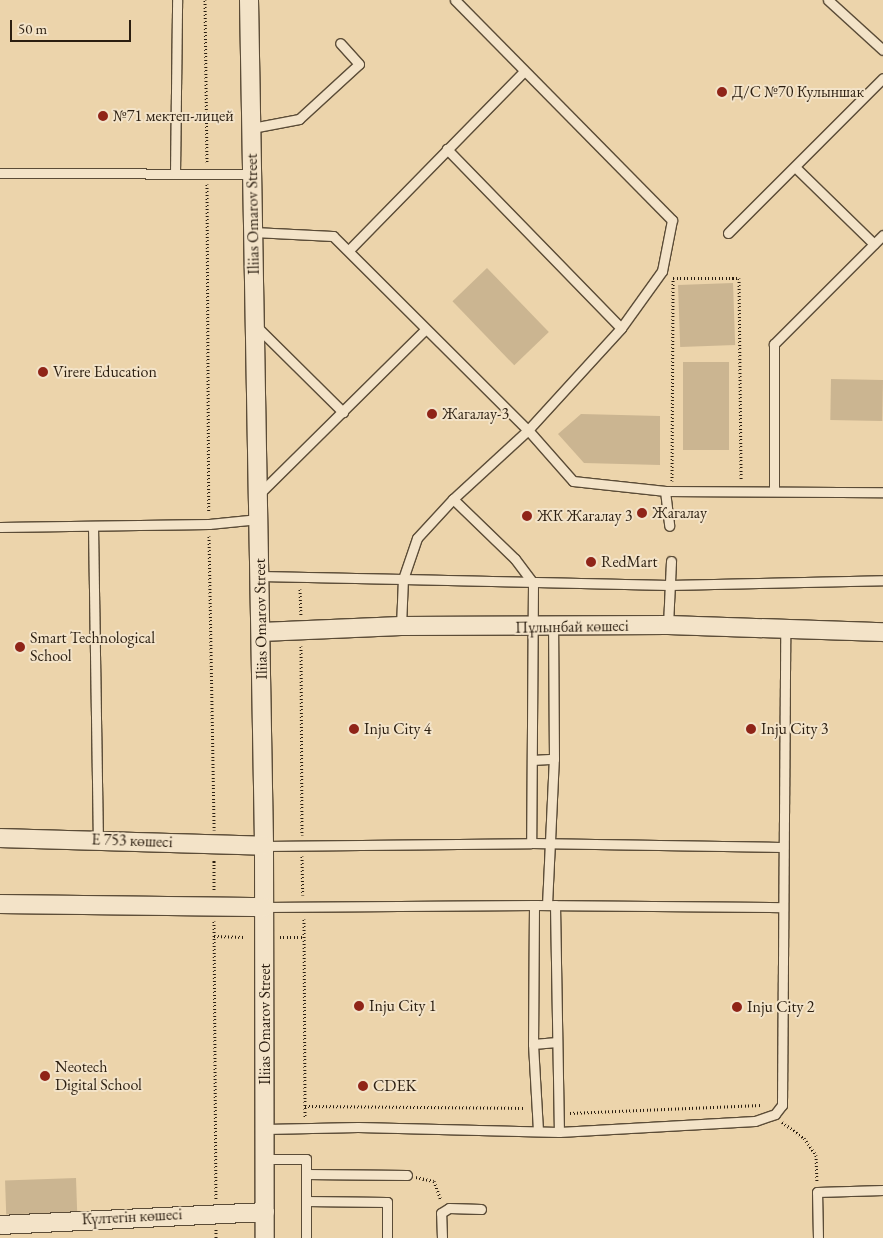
<!DOCTYPE html>
<meta charset="utf-8">
<style>
body{margin:0}
#map{position:relative;width:883px;height:1238px;overflow:hidden;background:#ecd4ab;font-family:"EB Garamond",serif}
div>[style]{position:absolute}
.green>*{inset:0;background:#cbb591;transform-origin:0 0}
.path>*{height:3px;margin-top:-1.5px;transform-origin:0;background:repeating-linear-gradient(90deg,#2b1e10 0 1px,transparent 0 3.5px)}
.roads{filter:drop-shadow(1px 0 #5b4c37) drop-shadow(-1px 0 #5b4c37) drop-shadow(0 1px #5b4c37) drop-shadow(0 -1px #5b4c37)}
.lane>*{height:9px;margin:-4.5px;padding:0 4.5px;transform-origin:4.5px;border-radius:4.5px;background:#f3e3c8}
.street>*{height:18px;margin:-9px;padding:0 9px;transform-origin:9px;border-radius:9px;background:#f3e3c8}
.dots>*{width:14px;height:14px;translate:-50% -50%;box-sizing:border-box;border:2px solid #f3e3c8;border-radius:50%}
span{translate:-50% -50%;white-space:nowrap;text-align:center;line-height:1.15;-webkit-text-stroke:4px #f3e3c8;paint-order:stroke}
.poi-label{font-size:16px;color:#2b1e10}
.left{translate:0 -50%;text-align:left}
.street-label{font-size:16px;color:#2b1e10}
.scale{position:absolute;left:10px;top:20px;width:121px;height:22px;box-sizing:border-box;border:2px solid #2b1e10;border-top:0;padding-left:6px;font-size:15px;line-height:18px;white-space:nowrap;color:#2b1e10;-webkit-text-stroke:4px #f3e3c8;paint-order:stroke}
</style>
<div id="map">
<div class="green">
<div style="left:487px;top:268px;width:89px;height:48px;rotate:46deg"></div>
<div style="left:733px;top:283px;width:62px;height:55px;rotate:88deg"></div>
<div style="left:683px;top:362px;width:46px;height:88px"></div>
<div style="left:831px;top:379px;width:52px;height:41px;rotate:1deg"></div>
<div style="clip-path:polygon(581px 414px,660px 416px,660px 465px,584px 463px,558px 434px)"></div>
<div style="left:76px;top:1178px;width:34px;height:71px;rotate:88deg"></div>
</div>
<div class="path">
<div style="left:205px;top:0;width:162px;rotate:89.3deg"></div>
<div style="left:207px;top:184px;width:328px;rotate:89.7deg"></div>
<div style="left:672px;top:481px;width:203px;rotate:-89.7deg"></div>
<div style="left:673px;top:278px;width:66px"></div>
<div style="left:739px;top:278px;width:202px;rotate:89.4deg"></div>
<div style="left:209px;top:536px;width:294px;rotate:89deg"></div>
<div style="left:300px;top:589px;width:26px;rotate:88deg"></div>
<div style="left:301px;top:646px;width:189px;rotate:89.7deg"></div>
<div style="left:302px;top:856px;width:39px;rotate:89deg"></div>
<div style="left:214px;top:890px;width:31px;rotate:-90deg"></div>
<div style="left:304px;top:919px;width:198px;rotate:89.7deg"></div>
<div style="left:214px;top:921px;width:279px;rotate:89.6deg"></div>
<div style="left:214px;top:936px;width:30px;rotate:2deg"></div>
<div style="left:280px;top:937px;width:24px"></div>
<div style="left:305px;top:1106px;width:220px;rotate:0.5deg"></div>
<div style="left:570px;top:1113px;width:191px;rotate:-2.4deg"></div>
<div style="left:782px;top:1122px;width:27px;rotate:36deg"></div>
<div style="left:804px;top:1138px;width:21px;rotate:55deg"></div>
<div style="left:816px;top:1155px;width:26px;rotate:88deg"></div>
<div style="left:416px;top:1177px;width:18px;rotate:13deg"></div>
<div style="left:434px;top:1181px;width:20px;rotate:70deg"></div>
<div style="left:216px;top:1229px;width:9px;rotate:90deg"></div>
</div>
<div class="roads">
<div class="lane">
<div style="left:455px;top:0;width:309px;rotate:45.4deg"></div>
<div style="left:672px;top:220px;width:52px;rotate:101.1deg"></div>
<div style="left:662px;top:271px;width:70px;rotate:125.7deg"></div>
<div style="left:828px;top:0;width:74px;rotate:42.3deg"></div>
<div style="left:252px;top:128px;width:48px;rotate:-10.8deg"></div>
<div style="left:299px;top:119px;width:81px;rotate:-42.5deg"></div>
<div style="left:359px;top:64px;width:28px;rotate:-132deg"></div>
<div style="left:795px;top:167px;width:110px;rotate:44.3deg"></div>
<div style="left:0;top:173px;width:252px;rotate:0.2deg"></div>
<div style="left:175px;top:174px;width:174px;rotate:-89.3deg"></div>
<div style="left:253px;top:232px;width:80px;rotate:2.9deg"></div>
<div style="left:333px;top:236px;width:275px;rotate:44.9deg"></div>
<div style="left:528px;top:430px;width:68px;rotate:48.6deg"></div>
<div style="left:573px;top:481px;width:93px;rotate:6.2deg"></div>
<div style="left:665px;top:491px;width:218px;rotate:0.3deg"></div>
<div style="left:728px;top:233px;width:219px;rotate:-45deg"></div>
<div style="left:349px;top:250px;width:250px;rotate:-45.6deg"></div>
<div style="left:255px;top:325px;width:124px;rotate:44.7deg"></div>
<div style="left:774px;top:490px;width:146px;rotate:-90deg"></div>
<div style="left:774px;top:344px;width:154px;rotate:-45deg"></div>
<div style="left:665px;top:491px;width:35px;rotate:83deg"></div>
<div style="left:259px;top:494px;width:233px;rotate:-44.7deg"></div>
<div style="left:453px;top:499px;width:86px;rotate:44.1deg"></div>
<div style="left:515px;top:559px;width:30px;rotate:53deg"></div>
<div style="left:533px;top:583px;width:260px;rotate:90.4deg"></div>
<div style="left:93px;top:526px;width:314px;rotate:89.1deg"></div>
<div style="left:0;top:527px;width:209px;rotate:-0.8deg"></div>
<div style="left:209px;top:524px;width:50px;rotate:-5.7deg"></div>
<div style="left:260px;top:576px;width:143px;rotate:1.2deg"></div>
<div style="left:403px;top:579px;width:43px;rotate:-71.1deg"></div>
<div style="left:417px;top:538px;width:53px;rotate:-47.3deg"></div>
<div style="left:453px;top:499px;width:102px;rotate:-42.6deg"></div>
<div style="left:528px;top:430px;width:138px;rotate:-47.6deg"></div>
<div style="left:621px;top:328px;width:250px;rotate:-134.2deg"></div>
<div style="left:668px;top:625px;width:64px;rotate:-87.3deg"></div>
<div style="left:401px;top:626px;width:47px;rotate:-87.6deg"></div>
<div style="left:403px;top:579px;width:266px;rotate:1.3deg"></div>
<div style="left:669px;top:585px;width:214px;rotate:-1.3deg"></div>
<div style="left:532px;top:760px;width:22px;rotate:-3deg"></div>
<div style="left:264px;top:846px;width:267px;rotate:-0.6deg"></div>
<div style="left:531px;top:843px;width:250px;rotate:0.9deg"></div>
<div style="left:534px;top:905px;width:139px;rotate:90.4deg"></div>
<div style="left:533px;top:1044px;width:86px;rotate:86.7deg"></div>
<div style="left:547px;top:905px;width:146px;rotate:-87.3deg"></div>
<div style="left:554px;top:759px;width:131px;rotate:-90.4deg"></div>
<div style="left:555px;top:905px;width:227px;rotate:89deg"></div>
<div style="left:264px;top:907px;width:270px;rotate:-0.4deg"></div>
<div style="left:534px;top:905px;width:249px;rotate:0.5deg"></div>
<div style="left:533px;top:1044px;width:24px;rotate:-5deg"></div>
<div style="left:265px;top:1129px;width:93px;rotate:-1.2deg"></div>
<div style="left:358px;top:1127px;width:201px;rotate:1.4deg"></div>
<div style="left:559px;top:1132px;width:196px;rotate:-3.2deg"></div>
<div style="left:755px;top:1121px;width:21px;rotate:-19deg"></div>
<div style="left:775px;top:1114px;width:11px;rotate:-52deg"></div>
<div style="left:782px;top:1105px;width:475px;rotate:-89.6deg"></div>
<div style="left:265px;top:1159px;width:41px"></div>
<div style="left:306px;top:1159px;width:79px;rotate:90deg"></div>
<div style="left:306px;top:1174px;width:101px;rotate:0.6deg"></div>
<div style="left:306px;top:1201px;width:81px;rotate:0.7deg"></div>
<div style="left:387px;top:1202px;width:36px;rotate:90deg"></div>
<div style="left:442px;top:1238px;width:25px;rotate:-92deg"></div>
<div style="left:441px;top:1213px;width:9px;rotate:-32deg"></div>
<div style="left:449px;top:1208px;width:32px;rotate:2deg"></div>
<div style="left:818px;top:1238px;width:46px;rotate:-91.2deg"></div>
<div style="left:817px;top:1192px;width:66px;rotate:-1.7deg"></div>
</div>
<div class="street">
<div style="left:249px;top:0;width:846px;rotate:88.98deg"></div>
<div style="left:264px;top:846px;width:392px;rotate:89.9deg"></div>
<div style="left:261px;top:632px;width:140px;rotate:-2.5deg"></div>
<div style="left:401px;top:626px;width:267px;rotate:-0.2deg"></div>
<div style="left:668px;top:625px;width:215px;rotate:1.9deg"></div>
<div style="left:0;top:838px;width:264px;rotate:1.7deg"></div>
<div style="left:0;top:904px;width:264px;rotate:0.7deg"></div>
<div style="left:0;top:1225px;width:265px;rotate:-2.8deg"></div>
</div>
</div>
<div class="dots">
<div style="left:722px;top:92px;background:#8f2418"></div>
<div style="left:103px;top:116px;background:#8f2418"></div>
<div style="left:43px;top:372px;background:#8f2418"></div>
<div style="left:432px;top:414px;background:#8f2418"></div>
<div style="left:642px;top:513px;background:#8f2418"></div>
<div style="left:527px;top:516px;background:#8f2418"></div>
<div style="left:591px;top:562px;background:#8f2418"></div>
<div style="left:20px;top:647px;background:#8f2418"></div>
<div style="left:354px;top:729px;background:#8f2418"></div>
<div style="left:751px;top:729px;background:#8f2418"></div>
<div style="left:359px;top:1006px;background:#8f2418"></div>
<div style="left:737px;top:1007px;background:#8f2418"></div>
<div style="left:45px;top:1076px;background:#8f2418"></div>
<div style="left:363px;top:1086px;background:#8f2418"></div>
</div>
<div class="poi-label">
<span class="left" style="left:732px;top:92px">Д/С №70 Кулыншак</span>
<span class="left" style="left:113px;top:116px">№71 мектеп-лицей</span>
<span class="left" style="left:53px;top:372px">Virere Education</span>
<span class="left" style="left:442px;top:414px">Жагалау-3</span>
<span class="left" style="left:652px;top:513px">Жагалау</span>
<span class="left" style="left:537px;top:516px">ЖК Жагалау 3</span>
<span class="left" style="left:601px;top:562px">RedMart</span>
<span class="left" style="left:30px;top:647px">Smart Technological<br>School</span>
<span class="left" style="left:364px;top:729px">Inju City 4</span>
<span class="left" style="left:761px;top:729px">Inju City 3</span>
<span class="left" style="left:369px;top:1006px">Inju City 1</span>
<span class="left" style="left:747px;top:1007px">Inju City 2</span>
<span class="left" style="left:55px;top:1076px">Neotech<br>Digital School</span>
<span class="left" style="left:373px;top:1086px">CDEK</span>
</div>
<div class="street-label">
<span style="left:253px;top:214px;rotate:-91deg">Iliias Omarov Street</span>
<span style="left:261px;top:619px;rotate:-91deg">Iliias Omarov Street</span>
<span style="left:572px;top:627px;rotate:-1deg">Пұлынбай көшесі</span>
<span style="left:132px;top:841px;rotate:2deg">Е 753 көшесі</span>
<span style="left:265px;top:1024px;rotate:-90deg">Iliias Omarov Street</span>
<span style="left:132px;top:1217px;rotate:-3deg">Күлтегін көшесі</span>
</div>
<div class="scale">50 m</div>
</div>
